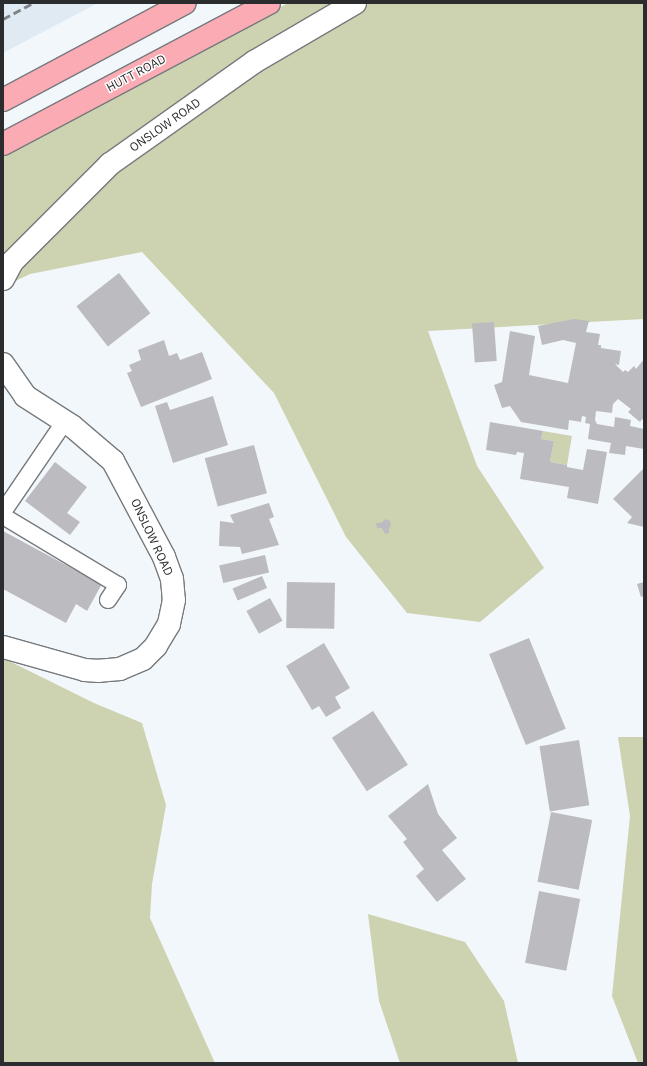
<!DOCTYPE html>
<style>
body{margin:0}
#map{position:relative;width:647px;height:1066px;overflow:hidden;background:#f2f7fb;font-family:"IBM Plex Sans",sans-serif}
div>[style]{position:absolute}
.built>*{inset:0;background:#dfeaf3}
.green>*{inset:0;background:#cdd3b0}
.building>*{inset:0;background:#bbbbc0;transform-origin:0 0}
.roads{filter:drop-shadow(1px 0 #767a7d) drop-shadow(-1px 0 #767a7d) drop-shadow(0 1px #767a7d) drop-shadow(0 -1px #767a7d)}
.service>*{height:16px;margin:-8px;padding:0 8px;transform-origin:8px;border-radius:8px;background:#fff}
.secondary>*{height:22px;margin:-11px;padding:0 11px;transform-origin:11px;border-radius:11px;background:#fff}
.primary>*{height:22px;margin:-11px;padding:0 11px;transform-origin:11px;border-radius:11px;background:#faabb3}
.rail>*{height:3px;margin-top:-1.5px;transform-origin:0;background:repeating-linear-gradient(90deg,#808385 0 8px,transparent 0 12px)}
span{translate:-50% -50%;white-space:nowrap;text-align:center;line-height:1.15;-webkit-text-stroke:3px #fff;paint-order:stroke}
.street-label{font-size:12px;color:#2a2c2d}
.frame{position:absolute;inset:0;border:4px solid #2a2c2d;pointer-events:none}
</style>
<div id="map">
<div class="built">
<div style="clip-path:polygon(3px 3px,98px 3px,3px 53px)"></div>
</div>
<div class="green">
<div style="clip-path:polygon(288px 3px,644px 3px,644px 319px,428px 331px,477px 466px,544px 568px,480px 622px,407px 613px,346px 537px,274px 393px,142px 252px,30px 274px,3px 287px,3px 156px,83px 115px)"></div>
<div style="clip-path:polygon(543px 431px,572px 436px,567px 465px,550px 462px,554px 441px,541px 439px)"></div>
<div style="clip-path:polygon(3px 658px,94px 703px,142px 723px,166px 805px,152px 884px,150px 918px,215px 1063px,3px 1063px)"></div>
<div style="clip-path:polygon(618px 737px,644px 737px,644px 1063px,638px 1063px,612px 996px,630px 816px)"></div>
<div style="clip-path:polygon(368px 914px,465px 942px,504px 1001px,518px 1063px,400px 1063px,379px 1001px)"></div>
</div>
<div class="building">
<div style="left:119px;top:273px;width:51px;height:54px;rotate:52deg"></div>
<div style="clip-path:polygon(574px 319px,589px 321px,586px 332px,600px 334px,598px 345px,601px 345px,601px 348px,621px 351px,619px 365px,615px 364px,623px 372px,625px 370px,628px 372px,634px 366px,636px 369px,644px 359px,644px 421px,642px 419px,640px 422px,628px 412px,631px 409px,618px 399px,613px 404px,612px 413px,596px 411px,595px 420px,597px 424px,614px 427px,615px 417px,631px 420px,630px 426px,644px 429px,644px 449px,626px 446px,625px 455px,609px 453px,611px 443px,588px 439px,590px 424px,585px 423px,586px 417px,582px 416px,581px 422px,569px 420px,568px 430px,521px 422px,510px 406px,502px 408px,494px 385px,502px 382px,510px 331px,535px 336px,529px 375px,568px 383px,576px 343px,563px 340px,542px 345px,538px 326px)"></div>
<div style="left:494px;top:322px;width:39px;height:22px;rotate:86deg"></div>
<div style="clip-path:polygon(164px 340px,169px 356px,177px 353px,180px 360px,202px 352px,212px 379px,141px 407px,127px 373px,132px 371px,129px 365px,141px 360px,138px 350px)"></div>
<div style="clip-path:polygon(213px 396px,228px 445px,173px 463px,155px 406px,167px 402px,170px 410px)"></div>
<div style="clip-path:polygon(490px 422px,543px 431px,541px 439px,554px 441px,550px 462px,567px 465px,567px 467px,583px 470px,587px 449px,607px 452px,598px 504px,567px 498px,569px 487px,520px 479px,524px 453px,517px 452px,516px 455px,486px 450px)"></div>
<div style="left:254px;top:445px;width:50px;height:51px;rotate:75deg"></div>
<div style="clip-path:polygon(55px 462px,87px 487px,67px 513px,80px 522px,70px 535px,25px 501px)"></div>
<div style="clip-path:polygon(644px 468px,644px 527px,627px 523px,632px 517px,613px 499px)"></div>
<div style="clip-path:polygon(269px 503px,274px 517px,269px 519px,279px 545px,242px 554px,240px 547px,219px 546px,220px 521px,234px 523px,230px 515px)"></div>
<div style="clip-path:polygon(386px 519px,390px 521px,391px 525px,389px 529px,389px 533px,385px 534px,382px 528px,377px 528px,376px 523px,381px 523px)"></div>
<div style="clip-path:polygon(3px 531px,79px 572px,80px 570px,103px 582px,87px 611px,76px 604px,66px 623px,3px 589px)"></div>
<div style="left:265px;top:555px;width:18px;height:47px;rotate:77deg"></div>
<div style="left:262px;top:576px;width:13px;height:32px;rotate:67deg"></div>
<div style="left:287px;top:582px;width:48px;height:46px;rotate:1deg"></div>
<div style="clip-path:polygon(644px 582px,644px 596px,641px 597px,637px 584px)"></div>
<div style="left:270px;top:598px;width:26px;height:27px;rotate:61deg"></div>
<div style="left:529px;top:638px;width:98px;height:43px;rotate:68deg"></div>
<div style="clip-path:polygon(324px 643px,350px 688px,335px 697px,341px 708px,326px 717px,319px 706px,312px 710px,286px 666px)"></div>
<div style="left:373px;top:711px;width:64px;height:49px;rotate:57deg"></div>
<div style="left:579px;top:740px;width:66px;height:40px;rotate:81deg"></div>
<div style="clip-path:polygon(428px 784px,438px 814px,457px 838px,442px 850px,466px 879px,437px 902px,416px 876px,424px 869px,403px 842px,407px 839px,388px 816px)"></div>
<div style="left:551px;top:812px;width:42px;height:71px;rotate:11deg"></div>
<div style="left:539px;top:891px;width:42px;height:73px;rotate:11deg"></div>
</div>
<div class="roads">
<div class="service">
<div style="left:3px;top:512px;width:110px;rotate:-55.7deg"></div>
<div style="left:3px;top:516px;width:134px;rotate:31deg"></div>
<div style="left:118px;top:585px;width:18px;rotate:124deg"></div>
</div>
<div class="secondary">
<div style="left:3px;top:279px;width:19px;rotate:-62deg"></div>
<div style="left:12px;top:262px;width:139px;rotate:-45deg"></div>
<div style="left:110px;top:164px;width:176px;rotate:-35.3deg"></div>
<div style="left:254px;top:62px;width:117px;rotate:-30.3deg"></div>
<div style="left:3px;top:364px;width:39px;rotate:55deg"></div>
<div style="left:25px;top:396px;width:56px;rotate:32.6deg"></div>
<div style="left:72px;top:426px;width:54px;rotate:40.5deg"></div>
<div style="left:113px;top:461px;width:109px;rotate:62deg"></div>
<div style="left:164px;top:557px;width:23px;rotate:70deg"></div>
<div style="left:172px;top:579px;width:21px;rotate:85deg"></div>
<div style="left:174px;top:600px;width:25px;rotate:102deg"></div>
<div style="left:169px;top:624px;width:26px;rotate:121deg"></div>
<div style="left:156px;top:646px;width:18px;rotate:135deg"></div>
<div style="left:143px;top:659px;width:25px;rotate:157deg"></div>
<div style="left:120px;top:669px;width:21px;rotate:175deg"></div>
<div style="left:99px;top:671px;width:14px;rotate:-176deg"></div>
<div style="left:85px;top:670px;width:85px;rotate:-164.3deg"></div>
</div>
<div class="primary">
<div style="left:3px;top:100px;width:206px;rotate:-28.1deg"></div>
<div style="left:3px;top:144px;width:301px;rotate:-27.9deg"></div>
</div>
</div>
<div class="rail">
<div style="left:3px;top:19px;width:34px;rotate:-28deg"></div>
</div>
<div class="street-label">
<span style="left:136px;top:73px;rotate:-28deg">HUTT ROAD</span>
<span style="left:165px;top:125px;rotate:-35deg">ONSLOW ROAD</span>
<span style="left:152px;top:537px;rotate:65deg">ONSLOW ROAD</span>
</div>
<div class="frame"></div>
</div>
